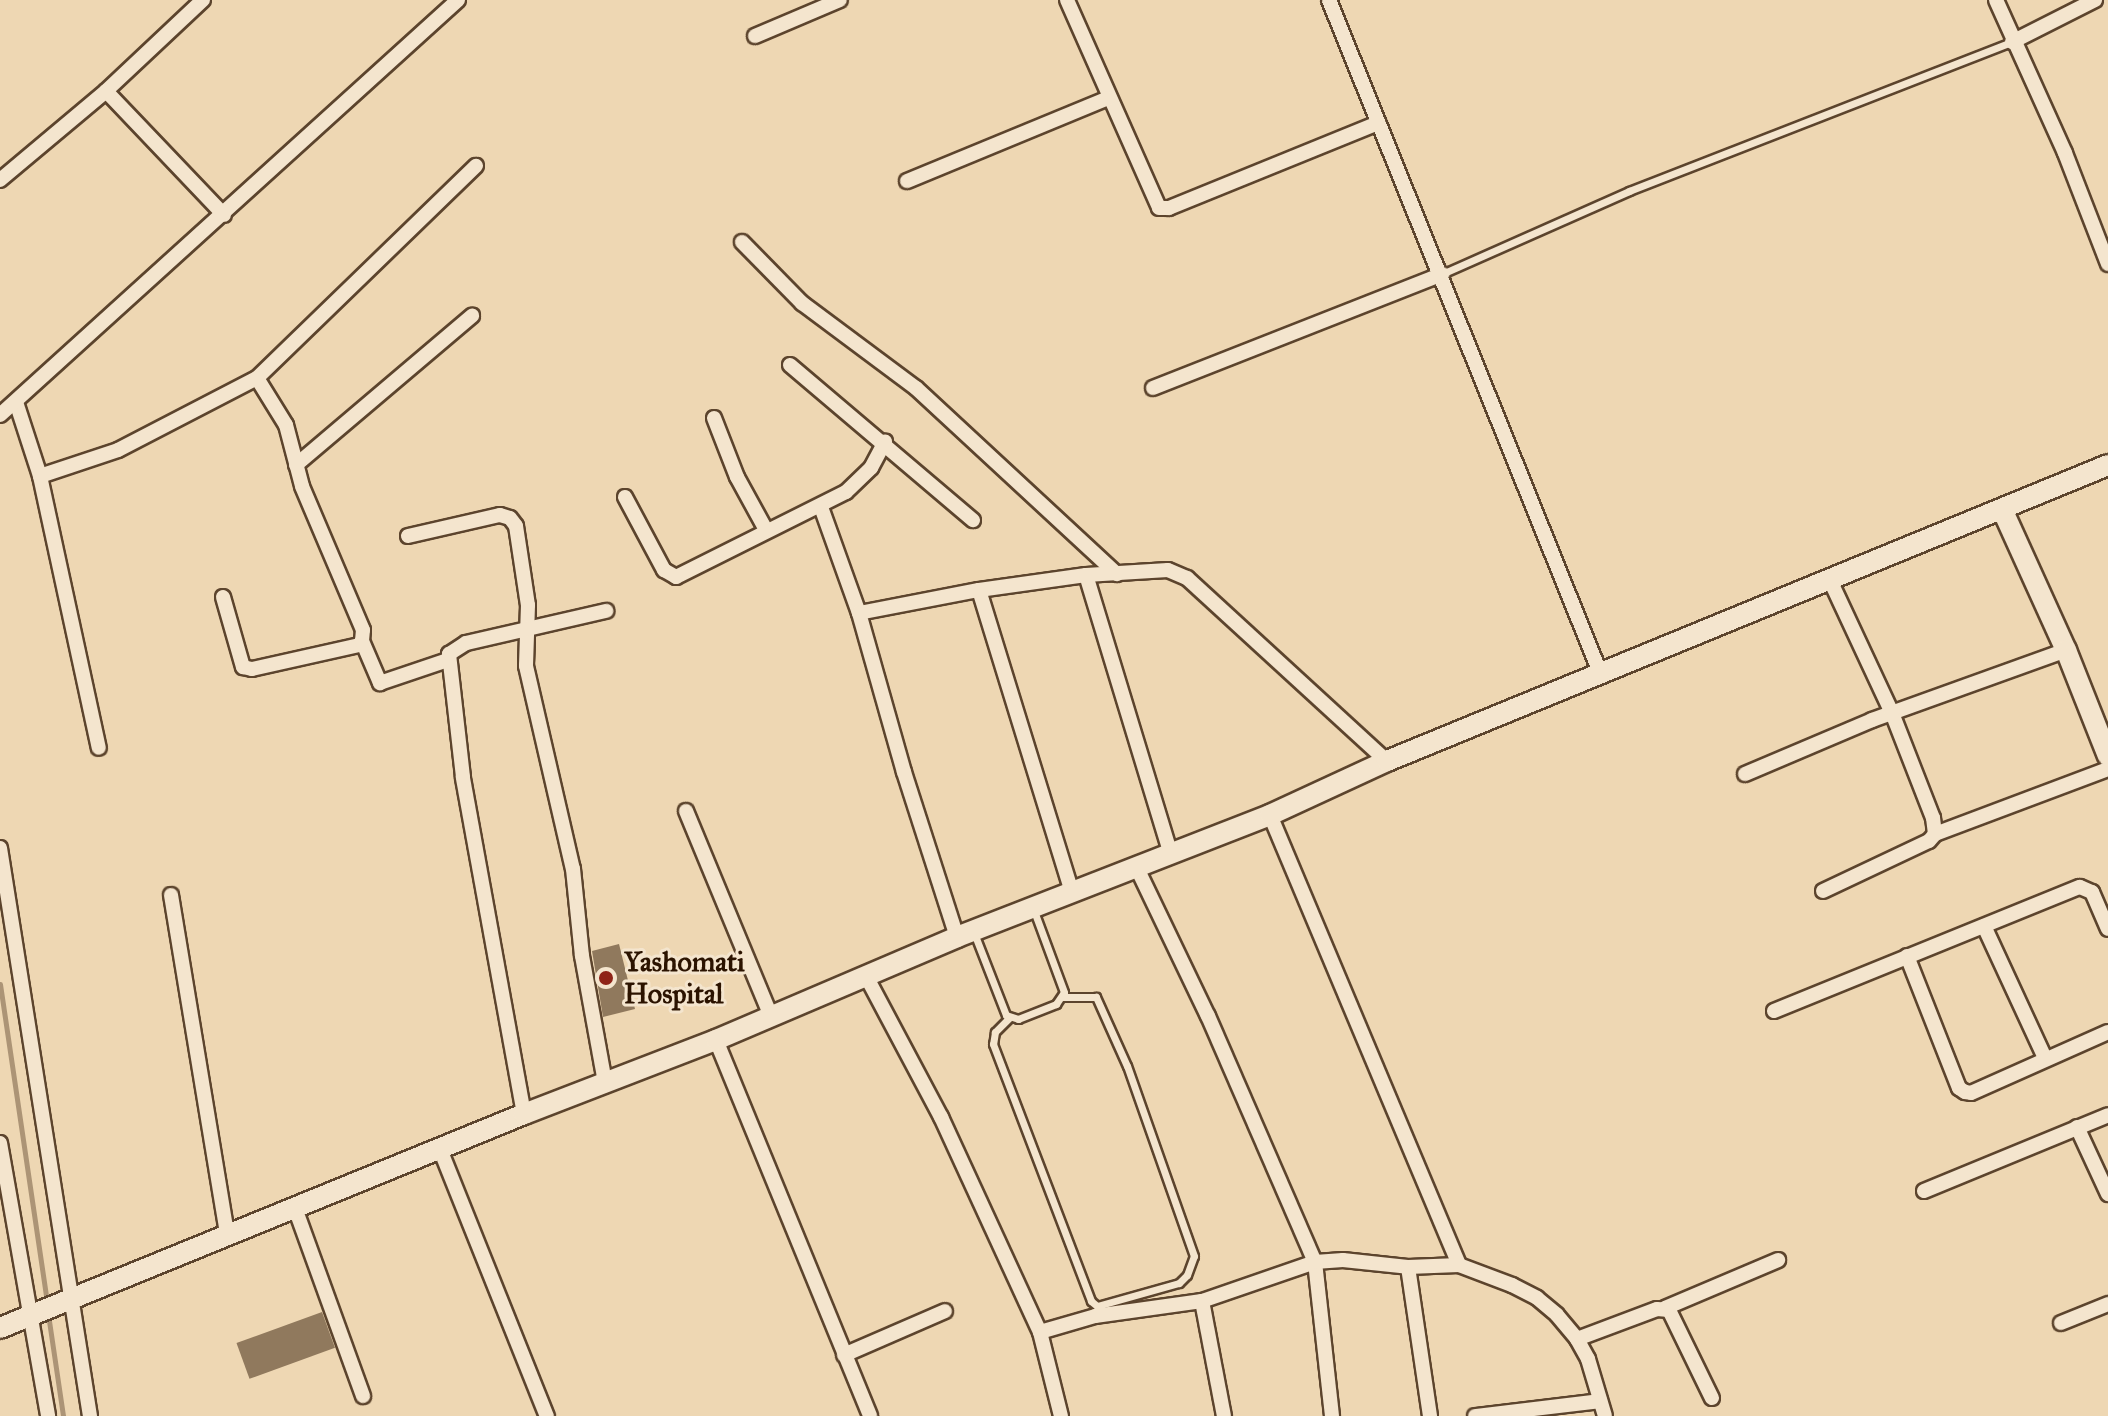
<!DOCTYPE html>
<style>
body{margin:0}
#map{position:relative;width:2108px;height:1416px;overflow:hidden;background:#eed7b3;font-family:"IM FELL Great Primer",serif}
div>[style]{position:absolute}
.stream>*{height:5px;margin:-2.5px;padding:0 2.5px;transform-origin:2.5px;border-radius:2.5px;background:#ac9476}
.building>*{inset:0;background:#90795d;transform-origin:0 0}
.roads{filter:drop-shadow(2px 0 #5c442d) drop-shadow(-2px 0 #5c442d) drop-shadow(0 2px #5c442d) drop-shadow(0 -2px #5c442d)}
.lane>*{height:7px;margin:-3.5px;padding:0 3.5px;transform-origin:3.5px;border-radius:3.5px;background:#f4e5ce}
.street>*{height:14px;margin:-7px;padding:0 7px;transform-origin:7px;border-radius:7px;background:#f4e5ce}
.secondary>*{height:20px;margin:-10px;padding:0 10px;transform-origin:10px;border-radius:10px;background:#f4e5ce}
.dots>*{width:22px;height:22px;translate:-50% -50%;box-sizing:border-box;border:4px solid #f4e5ce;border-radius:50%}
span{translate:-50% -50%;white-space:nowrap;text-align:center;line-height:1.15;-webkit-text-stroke:6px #f4e5ce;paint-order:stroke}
.poi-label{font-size:28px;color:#2b1300;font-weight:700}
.left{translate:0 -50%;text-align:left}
</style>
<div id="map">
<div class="stream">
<div style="left:0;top:984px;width:323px;rotate:81.6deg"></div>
<div style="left:48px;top:1314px;width:103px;rotate:81.6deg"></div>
</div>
<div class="building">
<div style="clip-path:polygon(619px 944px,635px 1009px,603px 1017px,592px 951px)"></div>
<div style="left:322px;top:1312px;width:38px;height:91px;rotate:70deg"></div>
</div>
<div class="roads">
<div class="lane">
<div style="left:1442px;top:274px;width:205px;rotate:-23.9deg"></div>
<div style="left:1629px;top:191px;width:411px;rotate:-21.3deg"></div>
<div style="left:974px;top:933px;width:88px;rotate:68.7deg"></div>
<div style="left:1006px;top:1015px;width:13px;rotate:18deg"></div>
<div style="left:1018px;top:1019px;width:41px;rotate:-21.5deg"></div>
<div style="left:1056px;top:1004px;width:14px;rotate:-56deg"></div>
<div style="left:1064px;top:992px;width:86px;rotate:-110.3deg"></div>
<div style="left:1009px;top:1018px;width:20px;rotate:135deg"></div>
<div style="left:995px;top:1032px;width:12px;rotate:99deg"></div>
<div style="left:993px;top:1044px;width:275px;rotate:69.1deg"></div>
<div style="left:1091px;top:1301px;width:8px;rotate:40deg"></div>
<div style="left:1097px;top:1306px;width:85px;rotate:-15.7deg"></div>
<div style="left:1179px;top:1283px;width:11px;rotate:-45deg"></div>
<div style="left:1187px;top:1275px;width:20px;rotate:-70deg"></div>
<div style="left:1194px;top:1256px;width:201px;rotate:-109.4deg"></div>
<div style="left:1127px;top:1066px;width:76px;rotate:-114.2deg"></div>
<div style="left:1096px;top:997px;width:33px;rotate:180deg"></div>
</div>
<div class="street">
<div style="left:1067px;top:0;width:227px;rotate:66.1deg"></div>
<div style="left:1159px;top:208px;width:10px"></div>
<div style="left:1169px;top:208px;width:226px;rotate:-22.1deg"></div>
<div style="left:1329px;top:0;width:728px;rotate:68.05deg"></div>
<div style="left:1996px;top:0;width:168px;rotate:65.7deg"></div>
<div style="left:2065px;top:153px;width:119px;rotate:68.8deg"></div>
<div style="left:755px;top:36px;width:92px;rotate:-23deg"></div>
<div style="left:2012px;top:42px;width:93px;rotate:-26.8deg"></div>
<div style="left:106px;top:91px;width:171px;rotate:46.4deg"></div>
<div style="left:0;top:180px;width:138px;rotate:-40deg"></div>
<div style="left:106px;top:91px;width:133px;rotate:-43.2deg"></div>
<div style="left:907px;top:181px;width:217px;rotate:-22.4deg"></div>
<div style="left:742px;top:242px;width:86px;rotate:45.5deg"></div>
<div style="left:802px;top:303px;width:142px;rotate:36.7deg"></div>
<div style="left:916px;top:388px;width:274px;rotate:42.8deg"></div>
<div style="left:790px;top:365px;width:240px;rotate:40.3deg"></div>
<div style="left:1153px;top:388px;width:311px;rotate:-21.5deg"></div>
<div style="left:16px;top:402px;width:78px;rotate:72deg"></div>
<div style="left:40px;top:476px;width:278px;rotate:77.8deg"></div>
<div style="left:0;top:415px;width:618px;rotate:-42.18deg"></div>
<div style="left:714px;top:418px;width:63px;rotate:68.7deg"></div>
<div style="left:737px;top:477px;width:60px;rotate:61.3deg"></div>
<div style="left:296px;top:465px;width:231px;rotate:-40.3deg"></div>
<div style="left:40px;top:476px;width:82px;rotate:-18.4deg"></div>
<div style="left:118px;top:450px;width:157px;rotate:-27.4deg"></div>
<div style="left:257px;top:378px;width:305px;rotate:-44.1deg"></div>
<div style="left:625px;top:497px;width:83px;rotate:61.9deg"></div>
<div style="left:664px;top:570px;width:14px;rotate:30deg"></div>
<div style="left:676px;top:577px;width:190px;rotate:-26.6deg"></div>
<div style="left:846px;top:492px;width:35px;rotate:-44deg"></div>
<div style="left:871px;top:468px;width:30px;rotate:-62deg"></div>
<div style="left:821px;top:507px;width:113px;rotate:70.3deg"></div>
<div style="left:859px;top:613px;width:165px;rotate:74.2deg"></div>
<div style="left:904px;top:772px;width:173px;rotate:72.2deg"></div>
<div style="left:408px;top:536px;width:94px;rotate:-12.9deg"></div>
<div style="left:500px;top:515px;width:10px;rotate:17deg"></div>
<div style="left:510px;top:518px;width:10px;rotate:53deg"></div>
<div style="left:516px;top:526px;width:80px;rotate:81.4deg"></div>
<div style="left:528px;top:605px;width:61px;rotate:91.9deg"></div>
<div style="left:526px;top:666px;width:208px;rotate:77deg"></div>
<div style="left:573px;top:869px;width:87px;rotate:84.1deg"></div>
<div style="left:582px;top:956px;width:128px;rotate:79.7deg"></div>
<div style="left:1086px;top:575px;width:289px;rotate:73.1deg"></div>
<div style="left:979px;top:590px;width:316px;rotate:72.9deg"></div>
<div style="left:223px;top:597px;width:73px;rotate:74.1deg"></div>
<div style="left:243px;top:667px;width:9px;rotate:13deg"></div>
<div style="left:252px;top:669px;width:110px;rotate:-12.6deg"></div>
<div style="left:359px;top:645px;width:5px;rotate:-53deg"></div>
<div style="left:362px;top:641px;width:11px;rotate:-85deg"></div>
<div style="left:363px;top:630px;width:156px;rotate:-113deg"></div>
<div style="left:302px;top:486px;width:63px;rotate:-104.7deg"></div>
<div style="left:286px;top:425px;width:55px;rotate:-121.7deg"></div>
<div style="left:859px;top:613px;width:122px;rotate:-10.9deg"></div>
<div style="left:979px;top:590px;width:108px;rotate:-8deg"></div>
<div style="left:1086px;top:575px;width:82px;rotate:-3.5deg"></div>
<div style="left:1168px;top:570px;width:21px;rotate:23deg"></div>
<div style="left:1187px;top:578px;width:271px;rotate:42.5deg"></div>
<div style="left:362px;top:641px;width:46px;rotate:66.8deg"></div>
<div style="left:380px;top:683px;width:72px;rotate:-18.7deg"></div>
<div style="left:1745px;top:774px;width:138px;rotate:-23deg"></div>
<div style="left:1872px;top:720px;width:206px;rotate:-19.8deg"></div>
<div style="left:686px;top:811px;width:220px;rotate:67.5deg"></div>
<div style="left:1270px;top:815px;width:488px;rotate:67.2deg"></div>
<div style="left:1459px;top:1265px;width:57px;rotate:20.7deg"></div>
<div style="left:1512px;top:1285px;width:28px;rotate:27deg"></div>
<div style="left:1537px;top:1298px;width:26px;rotate:40deg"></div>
<div style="left:1557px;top:1315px;width:31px;rotate:50deg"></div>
<div style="left:1577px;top:1339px;width:23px;rotate:61deg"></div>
<div style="left:1588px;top:1359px;width:59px;rotate:73.4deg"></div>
<div style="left:1935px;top:834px;width:185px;rotate:-20.6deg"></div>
<div style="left:0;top:848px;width:575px;rotate:81deg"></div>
<div style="left:1136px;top:866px;width:166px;rotate:64.4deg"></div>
<div style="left:1208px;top:1016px;width:268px;rotate:66.5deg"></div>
<div style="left:1315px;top:1262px;width:155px;rotate:83.7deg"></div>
<div style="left:1823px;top:891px;width:117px;rotate:-25.3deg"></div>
<div style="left:1929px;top:841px;width:9px;rotate:-49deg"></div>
<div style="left:1935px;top:834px;width:16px;rotate:-97deg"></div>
<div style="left:1933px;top:818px;width:113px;rotate:-111.3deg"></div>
<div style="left:1892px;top:713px;width:147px;rotate:-115deg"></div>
<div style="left:171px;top:895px;width:345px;rotate:80.6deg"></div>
<div style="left:1984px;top:926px;width:145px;rotate:65.2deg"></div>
<div style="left:1907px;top:956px;width:142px;rotate:68.5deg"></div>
<div style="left:1959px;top:1088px;width:7px;rotate:34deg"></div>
<div style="left:1965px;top:1092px;width:6px;rotate:9deg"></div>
<div style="left:1971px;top:1093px;width:150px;rotate:-24deg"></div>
<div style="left:866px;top:976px;width:160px;rotate:62deg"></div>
<div style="left:941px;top:1117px;width:237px;rotate:65.3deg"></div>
<div style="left:1040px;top:1332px;width:87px;rotate:76deg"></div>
<div style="left:1774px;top:1011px;width:330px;rotate:-22.1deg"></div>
<div style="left:2080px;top:887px;width:13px;rotate:23deg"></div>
<div style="left:2092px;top:892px;width:40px;rotate:66.6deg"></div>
<div style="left:716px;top:1040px;width:406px;rotate:67.7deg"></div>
<div style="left:524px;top:1114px;width:342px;rotate:-100.3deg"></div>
<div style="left:463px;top:777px;width:124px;rotate:-96.5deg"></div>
<div style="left:449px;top:654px;width:20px;rotate:-33deg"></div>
<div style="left:466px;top:643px;width:144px;rotate:-12.9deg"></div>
<div style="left:2077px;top:1127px;width:74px;rotate:65.2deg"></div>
<div style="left:0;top:1143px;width:277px;rotate:80deg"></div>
<div style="left:440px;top:1149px;width:288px;rotate:68.2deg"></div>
<div style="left:1924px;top:1191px;width:199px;rotate:-22.4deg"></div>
<div style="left:295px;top:1208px;width:200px;rotate:70.1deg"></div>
<div style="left:1408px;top:1267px;width:151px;rotate:81.6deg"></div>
<div style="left:1202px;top:1301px;width:117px;rotate:79.2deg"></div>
<div style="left:1665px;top:1308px;width:123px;rotate:-23deg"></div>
<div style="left:2061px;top:1323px;width:51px;rotate:-22deg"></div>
<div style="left:1040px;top:1332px;width:57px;rotate:-16.2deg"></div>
<div style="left:1095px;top:1316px;width:108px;rotate:-8deg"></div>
<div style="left:1202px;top:1301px;width:120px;rotate:-19deg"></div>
<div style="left:1315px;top:1262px;width:28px;rotate:-4deg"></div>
<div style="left:1343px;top:1260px;width:65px;rotate:6.1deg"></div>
<div style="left:1408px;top:1267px;width:51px;rotate:-2.2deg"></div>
<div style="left:1577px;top:1339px;width:85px;rotate:-20.6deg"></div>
<div style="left:1657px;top:1309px;width:12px;rotate:5deg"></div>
<div style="left:1669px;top:1310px;width:98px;rotate:64deg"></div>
<div style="left:844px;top:1355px;width:110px;rotate:-23.5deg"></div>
<div style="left:1475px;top:1416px;width:126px;rotate:-6.8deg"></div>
</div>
<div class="secondary">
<div style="left:2002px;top:509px;width:155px;rotate:65.6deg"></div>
<div style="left:2066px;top:650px;width:114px;rotate:68.4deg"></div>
<div style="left:0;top:1328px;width:566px;rotate:-22.21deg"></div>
<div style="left:524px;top:1114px;width:206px;rotate:-21.1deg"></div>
<div style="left:716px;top:1040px;width:262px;rotate:-23.1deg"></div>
<div style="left:957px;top:937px;width:336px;rotate:-21.3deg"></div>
<div style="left:1270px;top:815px;width:129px;rotate:-24.8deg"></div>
<div style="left:1387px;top:761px;width:779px;rotate:-22.32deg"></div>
</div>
</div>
<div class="dots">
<div style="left:606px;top:978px;background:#8f2418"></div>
</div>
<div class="poi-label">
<span class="left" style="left:624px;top:978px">Yashomati<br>Hospital</span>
</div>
</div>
